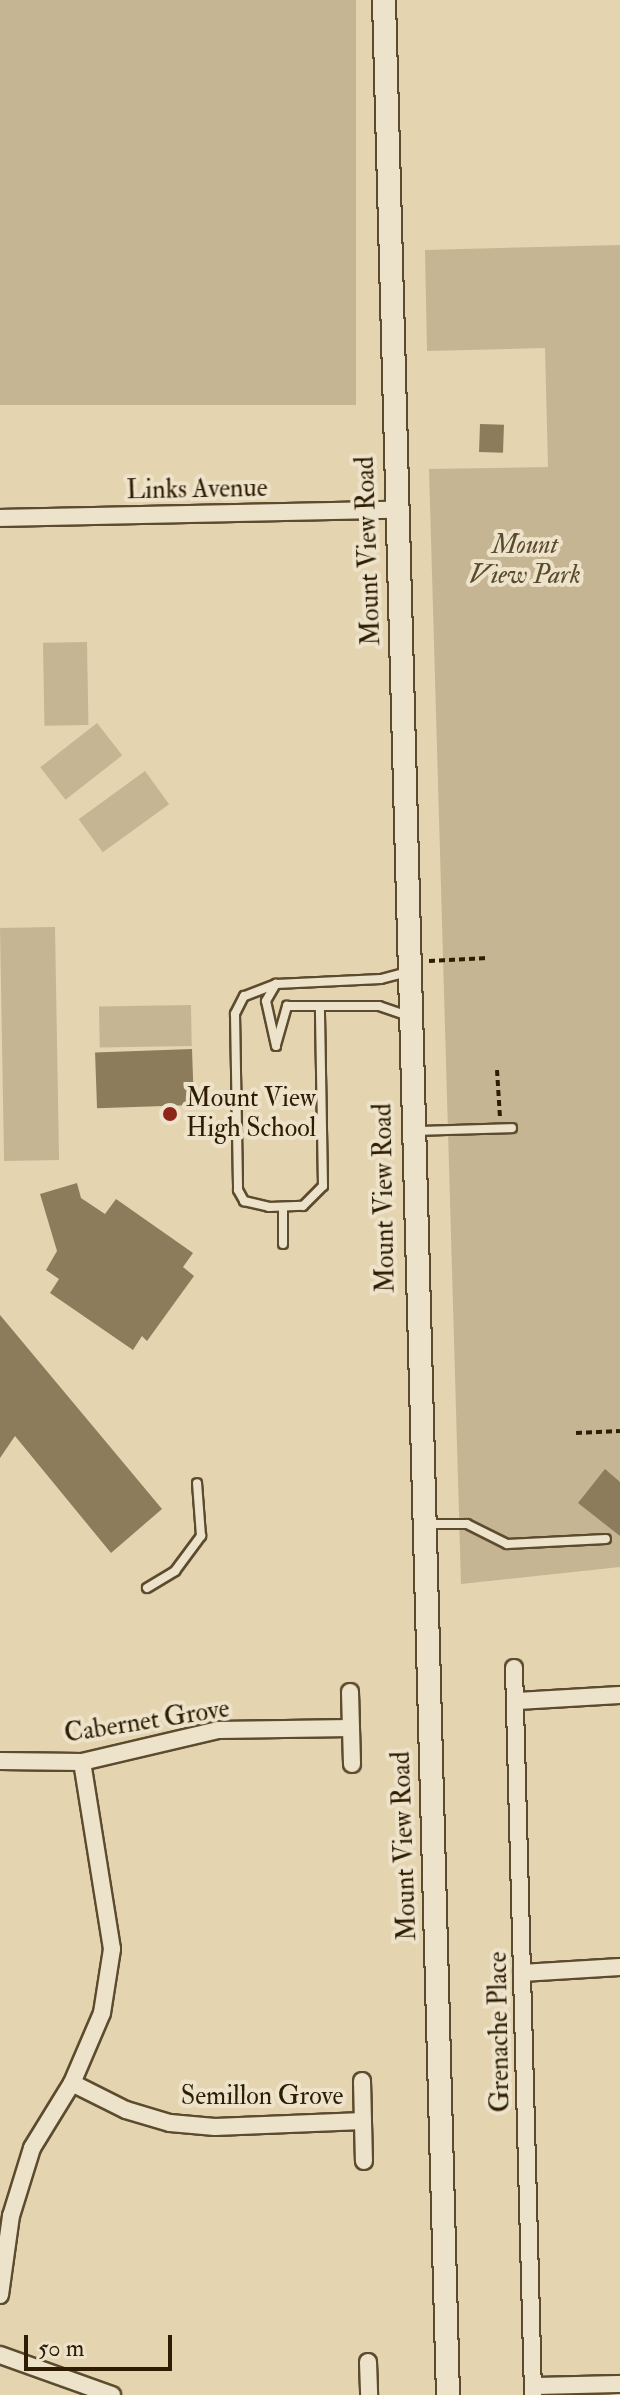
<!DOCTYPE html>
<style>
body{margin:0}
#map{position:relative;width:620px;height:2395px;overflow:hidden;background:#e4d4af;font-family:"IM FELL Double Pica",serif}
div>[style]{position:absolute}
.green>*{inset:0;background:#c5b592;transform-origin:0 0}
.building>*{inset:0;background:#8d7c5c;transform-origin:0 0}
.path>*{height:4px;margin-top:-2px;transform-origin:0;background:repeating-linear-gradient(90deg,#2e1d03 0 6px,transparent 0 10px)}
.roads{filter:drop-shadow(2px 0 #5c4b2e) drop-shadow(-2px 0 #5c4b2e) drop-shadow(0 2px #5c4b2e) drop-shadow(0 -2px #5c4b2e)}
.lane>*{height:8px;margin:-4px;padding:0 4px;transform-origin:4px;border-radius:4px;background:#ede3cb}
.street>*{height:16px;margin:-8px;padding:0 8px;transform-origin:8px;border-radius:8px;background:#ede3cb}
.secondary>*{height:22px;margin:-11px;padding:0 11px;transform-origin:11px;border-radius:11px;background:#ede3cb}
.dots>*{width:22px;height:22px;translate:-50% -50%;box-sizing:border-box;border:4px solid #ede3cb;border-radius:50%}
span{translate:-50% -50%;white-space:nowrap;text-align:center;line-height:1.15;-webkit-text-stroke:8px #ede3cb;paint-order:stroke}
.street-label{font-size:26px;color:#2e1d03}
.park-label{font-size:26px;color:#5b4b2e;font-style:italic}
.poi-label{font-size:26px;color:#2e1d03}
.left{translate:0 -50%;text-align:left}
.scale{position:absolute;left:24px;top:2335px;width:148px;height:36px;box-sizing:border-box;border:4px solid #2e1d03;border-top:0;padding-left:10px;font-size:24px;line-height:28px;white-space:nowrap;color:#2e1d03;-webkit-text-stroke:6px #ede3cb;paint-order:stroke}
</style>
<div id="map">
<div class="green">
<div style="left:0;top:0;width:356px;height:405px"></div>
<div style="clip-path:polygon(620px 245px,620px 1567px,461px 1584px,429px 469px,548px 467px,545px 348px,427px 351px,425px 250px)"></div>
<div style="left:87px;top:642px;width:83px;height:44px;rotate:89deg"></div>
<div style="left:97px;top:723px;width:41px;height:72px;rotate:52deg"></div>
<div style="left:145px;top:771px;width:41px;height:82px;rotate:54deg"></div>
<div style="left:55px;top:927px;width:233px;height:55px;rotate:89deg"></div>
<div style="left:191px;top:1005px;width:41px;height:92px;rotate:89deg"></div>
</div>
<div class="building">
<div style="left:480px;top:424px;width:24px;height:28px;rotate:2deg"></div>
<div style="left:192px;top:1049px;width:56px;height:97px;rotate:88deg"></div>
<div style="clip-path:polygon(77px 1183px,81px 1198px,105px 1214px,116px 1199px,193px 1253px,183px 1267px,194px 1276px,147px 1341px,142px 1336px,133px 1350px,50px 1293px,59px 1279px,46px 1270px,57px 1251px,40px 1194px)"></div>
<div style="clip-path:polygon(0 1315px,162px 1509px,111px 1553px,15px 1436px,0 1458px)"></div>
<div style="clip-path:polygon(605px 1469px,620px 1482px,620px 1536px,578px 1503px)"></div>
</div>
<div class="path">
<div style="left:429px;top:961px;width:59px;rotate:-2.9deg"></div>
<div style="left:497px;top:1070px;width:48px;rotate:86.4deg"></div>
<div style="left:576px;top:1433px;width:44px;rotate:-2.6deg"></div>
</div>
<div class="roads">
<div class="lane">
<div style="left:276px;top:984px;width:34px;rotate:159deg"></div>
<div style="left:244px;top:996px;width:20px;rotate:117deg"></div>
<div style="left:235px;top:1014px;width:176px;rotate:89deg"></div>
<div style="left:238px;top:1190px;width:13px;rotate:61deg"></div>
<div style="left:244px;top:1201px;width:26px;rotate:13deg"></div>
<div style="left:269px;top:1207px;width:34px;rotate:-2deg"></div>
<div style="left:303px;top:1206px;width:28px;rotate:-45deg"></div>
<div style="left:323px;top:1186px;width:180px;rotate:-91deg"></div>
<div style="left:276px;top:1045px;width:41px;rotate:-74.2deg"></div>
<div style="left:287px;top:1006px;width:92px"></div>
<div style="left:379px;top:1006px;width:31px;rotate:19deg"></div>
<div style="left:276px;top:1046px;width:46px;rotate:-102.5deg"></div>
<div style="left:266px;top:1001px;width:20px;rotate:-60deg"></div>
<div style="left:276px;top:984px;width:105px;rotate:-2.7deg"></div>
<div style="left:381px;top:979px;width:27px;rotate:-15deg"></div>
<div style="left:417px;top:1131px;width:95px;rotate:-1.8deg"></div>
<div style="left:283px;top:1244px;width:37px;rotate:-90deg"></div>
<div style="left:427px;top:1524px;width:40px"></div>
<div style="left:467px;top:1524px;width:45px;rotate:26.6deg"></div>
<div style="left:507px;top:1544px;width:99px;rotate:-2.9deg"></div>
<div style="left:147px;top:1588px;width:33px;rotate:-31deg"></div>
<div style="left:175px;top:1571px;width:44px;rotate:-53.4deg"></div>
<div style="left:201px;top:1536px;width:53px;rotate:-94.3deg"></div>
</div>
<div class="street">
<div style="left:0;top:518px;width:396px;rotate:-1.2deg"></div>
<div style="left:514px;top:1668px;width:727px;rotate:88.5deg"></div>
<div style="left:350px;top:1692px;width:72px;rotate:88.4deg"></div>
<div style="left:517px;top:1701px;width:103px;rotate:-3.3deg"></div>
<div style="left:0;top:1761px;width:82px;rotate:0.7deg"></div>
<div style="left:82px;top:1762px;width:140px;rotate:-13.2deg"></div>
<div style="left:218px;top:1730px;width:133px;rotate:-0.9deg"></div>
<div style="left:522px;top:1973px;width:98px;rotate:-3.5deg"></div>
<div style="left:362px;top:2081px;width:80px;rotate:88.6deg"></div>
<div style="left:72px;top:2083px;width:60px;rotate:26.6deg"></div>
<div style="left:126px;top:2110px;width:46px;rotate:16.5deg"></div>
<div style="left:170px;top:2123px;width:45px;rotate:5.1deg"></div>
<div style="left:215px;top:2127px;width:148px;rotate:-2.3deg"></div>
<div style="left:0;top:2295px;width:80px;rotate:-82.1deg"></div>
<div style="left:11px;top:2216px;width:71px;rotate:-72.8deg"></div>
<div style="left:32px;top:2148px;width:76px;rotate:-58.4deg"></div>
<div style="left:72px;top:2083px;width:76px;rotate:-66.8deg"></div>
<div style="left:102px;top:2013px;width:65px;rotate:-81.1deg"></div>
<div style="left:112px;top:1949px;width:189px;rotate:-99.1deg"></div>
<div style="left:0;top:2355px;width:119px;rotate:19.7deg"></div>
<div style="left:368px;top:2362px;width:33px;rotate:88deg"></div>
<div style="left:534px;top:2386px;width:86px;rotate:-1.3deg"></div>
</div>
<div class="secondary">
<div style="left:384px;top:0;width:2396px;rotate:88.47deg"></div>
</div>
</div>
<div class="dots">
<div style="left:170px;top:1114px;background:#8f2418"></div>
</div>
<div class="street-label">
<span style="left:197px;top:490px;rotate:-1deg">Links Avenue</span>
<span style="left:369px;top:551px;rotate:-92deg">Mount View Road</span>
<span style="left:385px;top:1198px;rotate:-91deg">Mount View Road</span>
<span style="left:147px;top:1722px;rotate:-9deg">Cabernet Grove</span>
<span style="left:405px;top:1846px;rotate:-92deg">Mount View Road</span>
<span style="left:500px;top:2032px;rotate:-91deg">Grenache Place</span>
<span style="left:262px;top:2097px">Semillon Grove</span>
</div>
<div class="park-label">
<span style="left:525px;top:561px">Mount<br>View Park</span>
</div>
<div class="poi-label">
<span class="left" style="left:186px;top:1114px">Mount View<br>High School</span>
</div>
<div class="scale">50 m</div>
</div>
